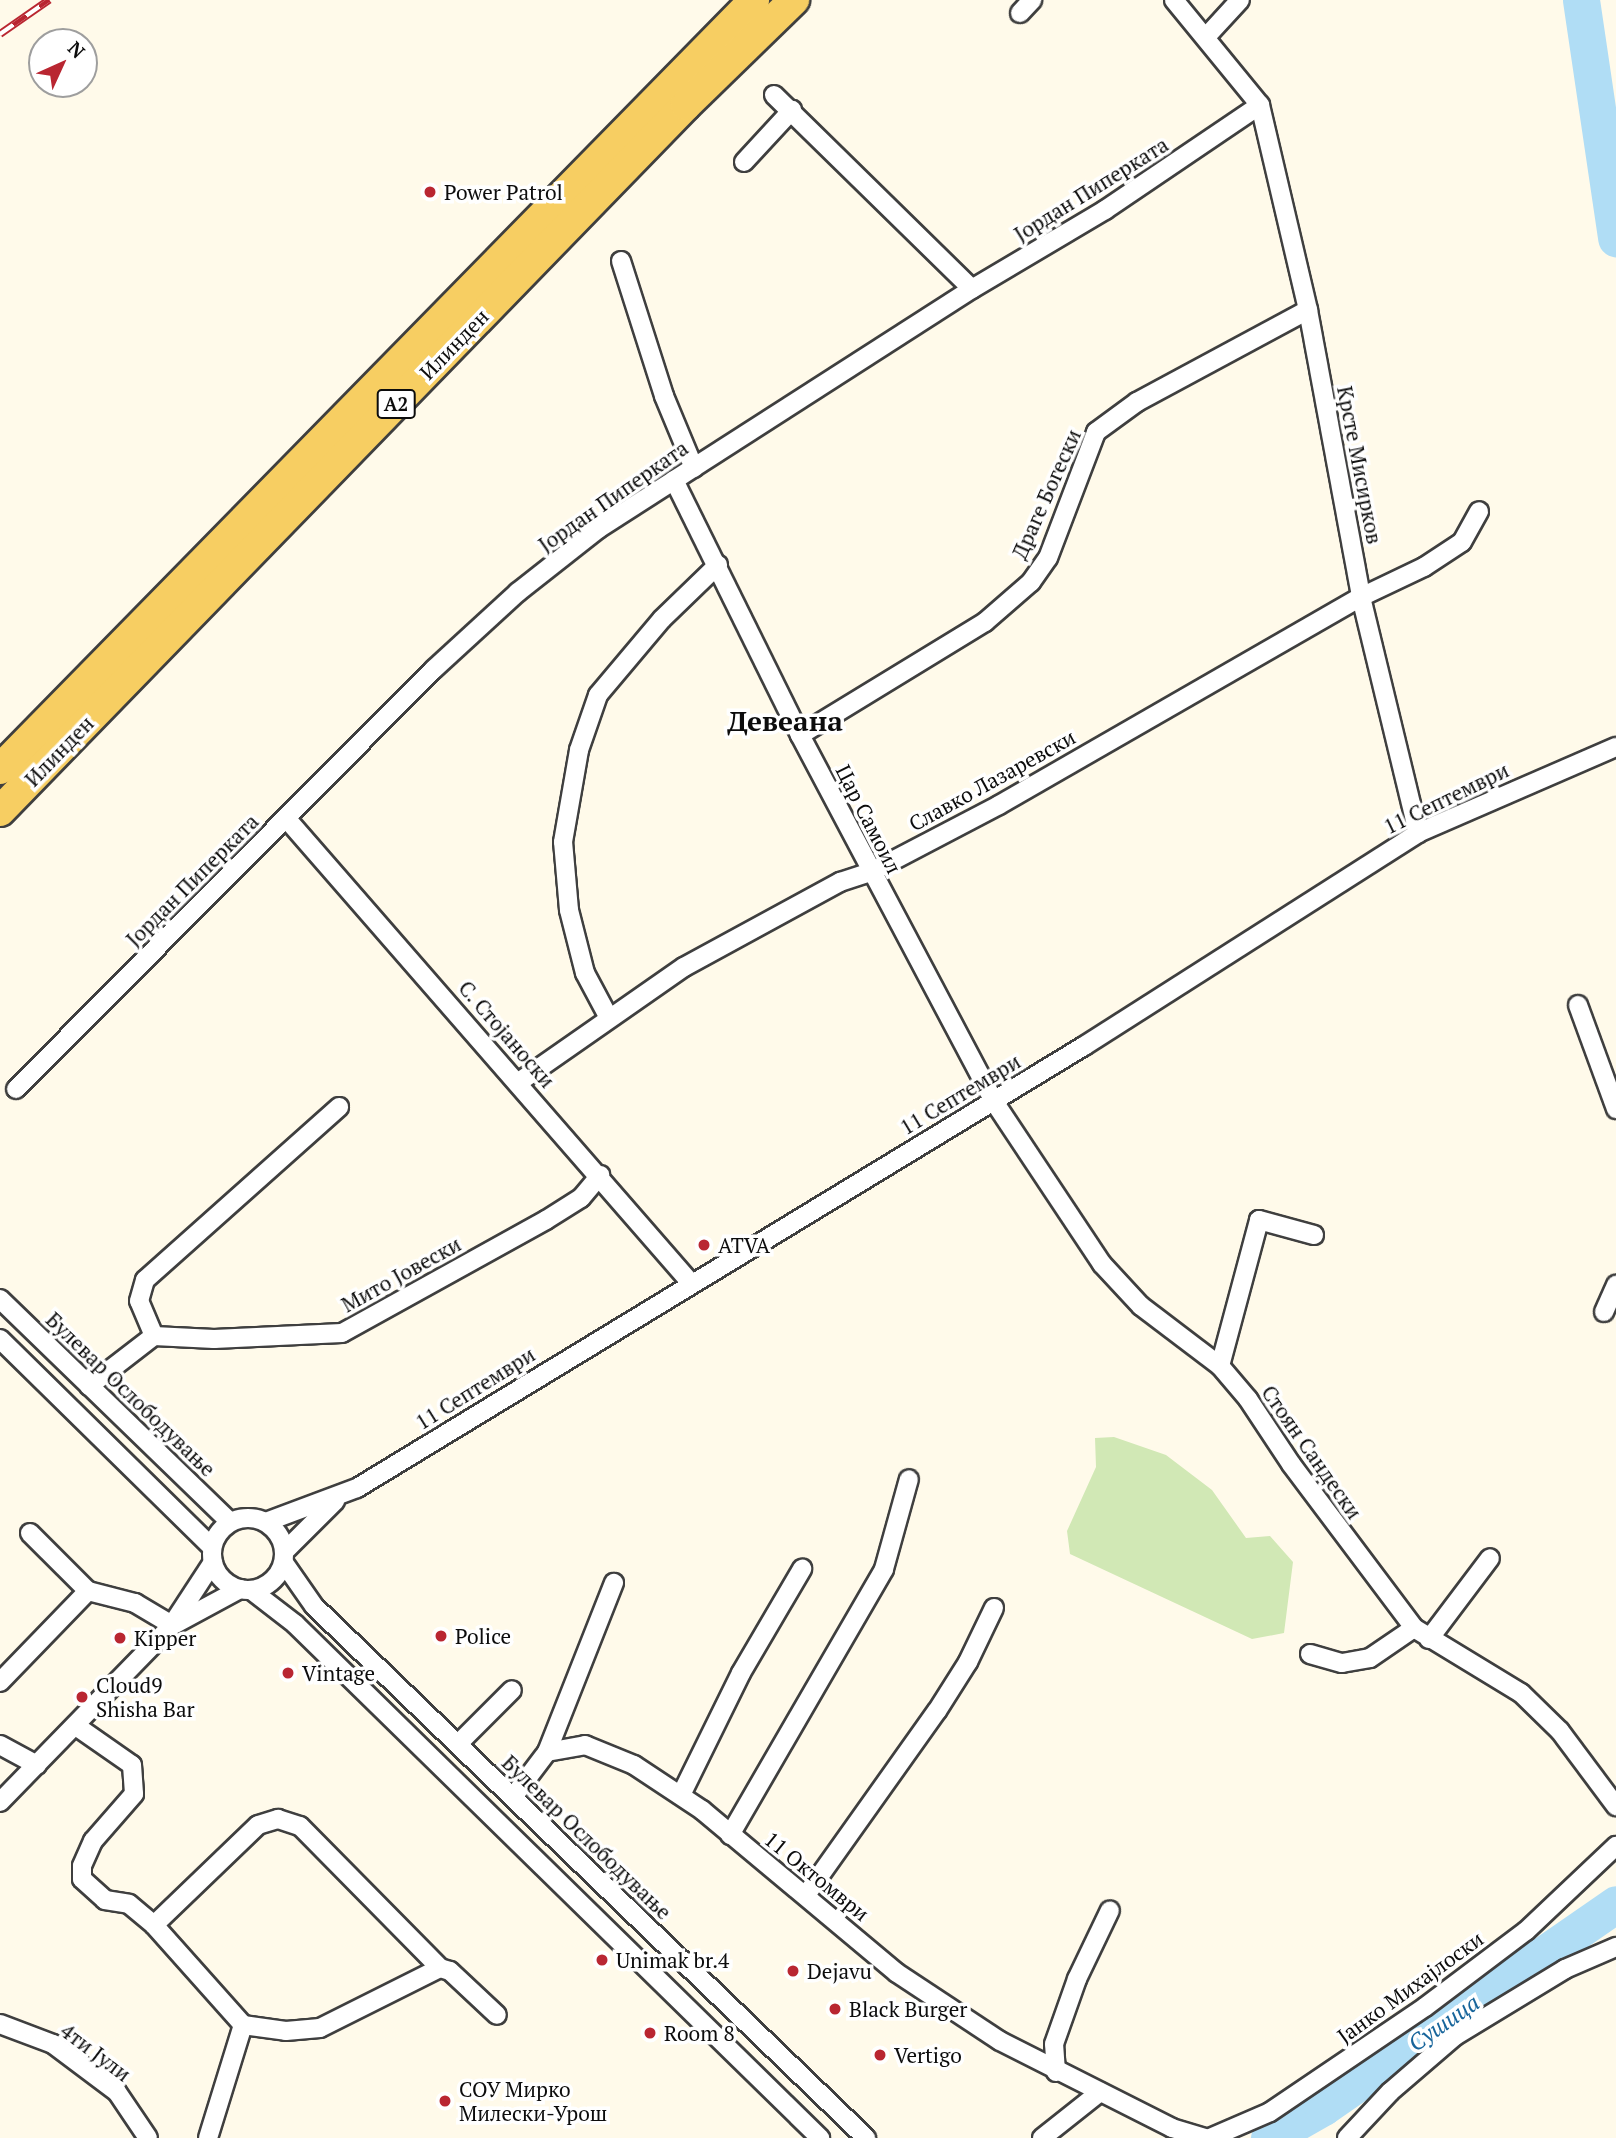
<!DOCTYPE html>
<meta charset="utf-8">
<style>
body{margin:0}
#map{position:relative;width:1616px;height:2138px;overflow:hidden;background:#fffaea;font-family:"PT Serif",serif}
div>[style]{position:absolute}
.green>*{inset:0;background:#d1e8b5}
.river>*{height:37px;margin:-18.5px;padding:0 18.5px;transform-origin:18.5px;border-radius:18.5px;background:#b0ddf5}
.roads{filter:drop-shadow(2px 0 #3f3f3f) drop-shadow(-2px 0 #3f3f3f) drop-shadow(0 2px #3f3f3f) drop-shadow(0 -2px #3f3f3f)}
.minor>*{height:18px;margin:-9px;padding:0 9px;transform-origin:9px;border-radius:9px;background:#fff}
.minor>.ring{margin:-9px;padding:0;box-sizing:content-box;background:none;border:18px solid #fff;border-radius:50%}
.primary>*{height:30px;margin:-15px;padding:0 15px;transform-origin:15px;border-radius:15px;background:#f7ce62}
.rail>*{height:8px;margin-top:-4px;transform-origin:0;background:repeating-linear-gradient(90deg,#fff 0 16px,#b92631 0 32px);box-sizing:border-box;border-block:2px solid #b92631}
.dots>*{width:19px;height:19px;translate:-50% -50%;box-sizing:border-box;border:4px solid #fff;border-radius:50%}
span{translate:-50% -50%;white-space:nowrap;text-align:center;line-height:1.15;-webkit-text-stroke:7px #fff;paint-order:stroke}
.shield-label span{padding:2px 5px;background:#fff;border:2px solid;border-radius:5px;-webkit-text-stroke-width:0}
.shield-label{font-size:19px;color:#0c0c0c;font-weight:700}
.street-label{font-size:21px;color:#0c0c0c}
.poi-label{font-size:21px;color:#0c0c0c}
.left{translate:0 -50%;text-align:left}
.water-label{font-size:23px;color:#17659b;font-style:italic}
.district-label{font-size:28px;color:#0c0c0c;font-weight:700}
.north{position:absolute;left:28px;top:28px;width:70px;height:70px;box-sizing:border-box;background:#fff;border:2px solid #9e9e9e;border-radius:50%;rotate:45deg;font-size:19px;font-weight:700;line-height:28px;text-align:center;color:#0c0c0c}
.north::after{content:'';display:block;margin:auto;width:24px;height:32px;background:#b92631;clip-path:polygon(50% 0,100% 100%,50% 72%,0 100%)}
</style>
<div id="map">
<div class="green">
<div style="clip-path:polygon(1114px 1437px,1166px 1455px,1212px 1490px,1246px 1538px,1270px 1536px,1293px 1562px,1284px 1633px,1252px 1639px,1070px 1554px,1067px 1531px,1096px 1467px,1095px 1438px)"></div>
</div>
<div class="river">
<div style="left:1581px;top:0;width:241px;rotate:81.6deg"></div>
<div style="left:1269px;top:2138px;width:62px;rotate:-29.9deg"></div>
<div style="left:1323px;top:2107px;width:356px;rotate:-34.7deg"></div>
</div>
<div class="roads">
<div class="minor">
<div style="left:1174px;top:0;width:136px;rotate:50.7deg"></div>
<div style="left:1260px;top:105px;width:211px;rotate:76.8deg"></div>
<div style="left:1308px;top:310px;width:292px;rotate:79.5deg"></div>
<div style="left:1361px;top:597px;width:243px;rotate:76.4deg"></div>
<div style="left:1020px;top:13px;width:18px;rotate:-47deg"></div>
<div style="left:1206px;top:37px;width:50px;rotate:-47.4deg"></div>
<div style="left:774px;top:95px;width:277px;rotate:44.4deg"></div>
<div style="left:744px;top:162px;width:71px;rotate:-47.3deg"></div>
<div style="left:621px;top:261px;width:142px;rotate:72.3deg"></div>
<div style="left:664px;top:396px;width:78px;rotate:67.4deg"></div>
<div style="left:674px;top:480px;width:284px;rotate:63.7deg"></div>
<div style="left:800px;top:735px;width:413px;rotate:62.1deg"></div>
<div style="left:993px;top:1100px;width:197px;rotate:56.4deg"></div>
<div style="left:1102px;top:1264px;width:57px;rotate:47.1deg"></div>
<div style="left:1141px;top:1306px;width:99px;rotate:37.2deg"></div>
<div style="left:1220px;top:1366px;width:43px;rotate:49.7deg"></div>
<div style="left:1248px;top:1399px;width:78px;rotate:56.5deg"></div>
<div style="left:1291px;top:1464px;width:205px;rotate:53.1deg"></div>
<div style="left:1414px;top:1628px;width:125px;rotate:31.3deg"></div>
<div style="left:1521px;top:1693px;width:54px;rotate:44.3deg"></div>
<div style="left:1560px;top:1731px;width:94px;rotate:53.3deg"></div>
<div style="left:800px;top:735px;width:217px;rotate:-31.4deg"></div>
<div style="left:985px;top:622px;width:61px;rotate:-41deg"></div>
<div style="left:1031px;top:582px;width:29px;rotate:-55deg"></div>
<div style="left:1048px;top:558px;width:135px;rotate:-69.1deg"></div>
<div style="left:1096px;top:432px;width:51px;rotate:-36.2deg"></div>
<div style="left:1137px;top:402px;width:194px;rotate:-28.3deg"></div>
<div style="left:286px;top:818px;width:617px;rotate:48.95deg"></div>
<div style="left:1578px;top:1005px;width:111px;rotate:69.9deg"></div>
<div style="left:609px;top:1018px;width:51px;rotate:-118.1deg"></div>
<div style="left:585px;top:973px;width:65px;rotate:-104.3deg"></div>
<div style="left:569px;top:910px;width:68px;rotate:-95deg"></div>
<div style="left:563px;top:842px;width:93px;rotate:-80.1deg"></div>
<div style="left:579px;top:750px;width:58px;rotate:-70.9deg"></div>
<div style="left:598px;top:695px;width:99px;rotate:-49.9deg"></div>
<div style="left:662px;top:619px;width:78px;rotate:-44deg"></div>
<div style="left:519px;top:1082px;width:201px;rotate:-34.9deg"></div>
<div style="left:684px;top:967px;width:178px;rotate:-28.6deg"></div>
<div style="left:840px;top:882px;width:33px;rotate:-18deg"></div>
<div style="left:871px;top:872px;width:144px;rotate:-27.6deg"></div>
<div style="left:999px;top:805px;width:418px;rotate:-29.9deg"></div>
<div style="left:1361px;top:597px;width:70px;rotate:-25.5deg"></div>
<div style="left:1424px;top:567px;width:45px;rotate:-33.3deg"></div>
<div style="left:1462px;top:542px;width:35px;rotate:-61deg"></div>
<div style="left:16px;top:1089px;width:593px;rotate:-45.14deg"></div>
<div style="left:434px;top:669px;width:114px;rotate:-42.5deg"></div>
<div style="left:518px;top:592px;width:102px;rotate:-38.2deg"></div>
<div style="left:598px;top:529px;width:444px;rotate:-32.7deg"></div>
<div style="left:972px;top:289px;width:155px;rotate:-30.7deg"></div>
<div style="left:1105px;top:210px;width:187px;rotate:-34.1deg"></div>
<div style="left:0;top:1299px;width:320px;rotate:44.1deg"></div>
<div style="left:1604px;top:1312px;width:30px;rotate:-66deg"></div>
<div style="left:154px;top:1336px;width:38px;rotate:-113deg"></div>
<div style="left:139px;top:1301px;width:22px;rotate:-74deg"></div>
<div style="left:145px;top:1280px;width:260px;rotate:-41.7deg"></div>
<div style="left:0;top:1339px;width:297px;rotate:44.5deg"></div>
<div style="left:1220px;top:1366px;width:151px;rotate:-75deg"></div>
<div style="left:1259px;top:1220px;width:57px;rotate:15.3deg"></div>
<div style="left:89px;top:1386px;width:82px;rotate:-37.6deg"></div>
<div style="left:154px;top:1336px;width:60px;rotate:2.9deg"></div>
<div style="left:214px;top:1339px;width:128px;rotate:-2.7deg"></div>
<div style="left:342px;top:1333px;width:233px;rotate:-29deg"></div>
<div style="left:546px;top:1220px;width:41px;rotate:-32.2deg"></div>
<div style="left:581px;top:1198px;width:30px;rotate:-50deg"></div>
<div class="ring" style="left:212px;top:1518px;width:54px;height:54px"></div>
<div style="left:266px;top:1522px;width:97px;rotate:-20.5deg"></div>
<div style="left:357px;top:1488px;width:851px;rotate:-31.3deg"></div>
<div style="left:1084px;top:1046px;width:396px;rotate:-32.5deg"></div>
<div style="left:1418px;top:833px;width:216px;rotate:-23.5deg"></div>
<div style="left:285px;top:1551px;width:71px;rotate:-45deg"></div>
<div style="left:284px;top:1563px;width:52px;rotate:55.1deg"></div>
<div style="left:314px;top:1606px;width:767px;rotate:43.94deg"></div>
<div style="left:251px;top:1590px;width:56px;rotate:37.7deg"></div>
<div style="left:295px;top:1624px;width:735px;rotate:44.39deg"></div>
<div style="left:88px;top:1591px;width:49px;rotate:14.3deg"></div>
<div style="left:135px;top:1603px;width:43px;rotate:30.7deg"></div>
<div style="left:175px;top:1624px;width:74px;rotate:-28.3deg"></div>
<div style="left:1429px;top:1639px;width:101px;rotate:-53deg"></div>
<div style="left:1310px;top:1654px;width:33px;rotate:16deg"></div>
<div style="left:1342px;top:1663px;width:28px;rotate:-10deg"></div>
<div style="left:1370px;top:1658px;width:53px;rotate:-34.3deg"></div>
<div style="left:0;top:1682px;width:127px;rotate:-46deg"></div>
<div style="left:88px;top:1591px;width:82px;rotate:-135deg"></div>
<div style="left:76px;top:1726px;width:68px;rotate:34.9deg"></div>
<div style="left:132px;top:1765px;width:29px;rotate:86deg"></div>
<div style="left:134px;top:1794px;width:62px;rotate:131.1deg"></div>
<div style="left:93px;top:1841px;width:27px;rotate:114deg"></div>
<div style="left:82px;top:1866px;width:13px;rotate:90deg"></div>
<div style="left:82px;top:1879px;width:31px;rotate:42deg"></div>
<div style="left:105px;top:1900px;width:24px;rotate:9deg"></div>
<div style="left:129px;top:1904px;width:33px;rotate:40deg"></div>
<div style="left:154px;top:1925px;width:134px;rotate:48.3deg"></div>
<div style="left:243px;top:2025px;width:43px;rotate:7.9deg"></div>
<div style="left:286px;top:2031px;width:34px;rotate:-5deg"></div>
<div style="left:320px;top:2028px;width:134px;rotate:-26.6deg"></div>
<div style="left:440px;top:1968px;width:10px;rotate:17deg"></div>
<div style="left:450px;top:1971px;width:64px;rotate:43.1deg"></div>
<div style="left:458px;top:1744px;width:76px;rotate:-45deg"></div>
<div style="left:0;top:1745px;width:42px;rotate:28.4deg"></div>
<div style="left:547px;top:1752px;width:182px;rotate:-68.4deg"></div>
<div style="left:681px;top:1795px;width:136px;rotate:-63.8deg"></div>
<div style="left:741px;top:1673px;width:121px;rotate:-59.6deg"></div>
<div style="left:513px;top:1797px;width:56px;rotate:-52.9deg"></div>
<div style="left:547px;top:1752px;width:39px;rotate:-10deg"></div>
<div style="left:585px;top:1745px;width:53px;rotate:22.2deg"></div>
<div style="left:634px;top:1765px;width:82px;rotate:33.5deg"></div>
<div style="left:702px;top:1810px;width:254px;rotate:39.9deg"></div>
<div style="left:897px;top:1973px;width:123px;rotate:33.4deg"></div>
<div style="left:1000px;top:2041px;width:193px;rotate:26.8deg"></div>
<div style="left:1172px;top:2128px;width:34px;rotate:17deg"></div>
<div style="left:0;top:1802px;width:247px;rotate:-45.8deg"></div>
<div style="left:172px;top:1625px;width:75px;rotate:-56.9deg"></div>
<div style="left:730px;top:1835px;width:307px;rotate:-59.9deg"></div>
<div style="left:884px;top:1569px;width:93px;rotate:-74.5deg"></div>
<div style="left:806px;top:1895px;width:226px;rotate:-54.6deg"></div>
<div style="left:937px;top:1711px;width:58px;rotate:-57.7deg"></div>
<div style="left:968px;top:1662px;width:60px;rotate:-64.3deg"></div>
<div style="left:154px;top:1925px;width:144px;rotate:-43.9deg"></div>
<div style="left:258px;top:1825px;width:21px;rotate:-17deg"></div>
<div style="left:278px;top:1819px;width:23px;rotate:18deg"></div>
<div style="left:300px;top:1826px;width:199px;rotate:45.4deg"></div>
<div style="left:0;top:2024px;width:57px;rotate:20.7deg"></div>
<div style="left:53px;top:2044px;width:80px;rotate:36.9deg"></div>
<div style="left:117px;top:2092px;width:55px;rotate:56deg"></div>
<div style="left:1056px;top:2072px;width:28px;rotate:-94deg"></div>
<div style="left:1054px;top:2044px;width:69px;rotate:-70.5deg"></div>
<div style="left:1077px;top:1979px;width:76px;rotate:-64.4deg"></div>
<div style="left:208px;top:2138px;width:118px;rotate:-72.8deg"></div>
<div style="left:1042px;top:2138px;width:74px;rotate:-38.4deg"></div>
<div style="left:1210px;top:2138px;width:65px;rotate:-23.4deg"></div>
<div style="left:1270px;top:2112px;width:187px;rotate:-34.1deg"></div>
<div style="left:1425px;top:2007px;width:126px;rotate:-37deg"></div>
<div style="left:1526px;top:1931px;width:124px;rotate:-43.4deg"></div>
<div style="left:1347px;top:2138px;width:63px;rotate:-46.9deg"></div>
<div style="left:1390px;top:2092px;width:86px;rotate:-40.7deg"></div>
<div style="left:1455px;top:2036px;width:129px;rotate:-31.3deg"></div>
<div style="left:1565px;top:1969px;width:56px;rotate:-23.3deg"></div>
</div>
<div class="primary">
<div style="left:0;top:769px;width:1077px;rotate:-45.56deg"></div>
<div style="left:0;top:811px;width:984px;rotate:-45.82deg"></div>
<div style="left:686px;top:105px;width:151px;rotate:-44.2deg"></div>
</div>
</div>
<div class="rail">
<div style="left:0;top:34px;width:60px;rotate:-34.8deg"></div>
</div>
<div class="dots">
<div style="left:430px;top:192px;background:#b92631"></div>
<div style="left:704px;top:1245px;background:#b92631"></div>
<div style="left:441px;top:1636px;background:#b92631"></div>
<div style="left:120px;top:1638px;background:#b92631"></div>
<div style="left:288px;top:1673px;background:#b92631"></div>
<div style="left:82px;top:1697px;background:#b92631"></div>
<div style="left:602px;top:1960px;background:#b92631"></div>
<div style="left:793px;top:1971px;background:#b92631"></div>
<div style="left:835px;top:2009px;background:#b92631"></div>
<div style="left:650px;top:2033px;background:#b92631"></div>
<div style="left:880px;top:2055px;background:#b92631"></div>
<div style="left:445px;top:2101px;background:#b92631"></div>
</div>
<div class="shield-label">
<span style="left:396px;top:404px">A2</span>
</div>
<div class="street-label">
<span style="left:1091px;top:189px;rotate:-32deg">Јордан Пиперката</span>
<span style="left:454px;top:344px;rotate:-46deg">Илинден</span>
<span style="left:1360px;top:465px;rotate:79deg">Крсте Мисирков</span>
<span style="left:1046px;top:494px;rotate:-66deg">Драге Богески</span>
<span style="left:613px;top:496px;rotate:-35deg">Јордан Пиперката</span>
<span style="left:59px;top:751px;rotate:-46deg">Илинден</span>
<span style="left:992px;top:780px;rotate:-29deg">Славко Лазаревски</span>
<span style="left:1446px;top:798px;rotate:-26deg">11 Септември</span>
<span style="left:869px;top:819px;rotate:63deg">Цар Самоил</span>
<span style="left:192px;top:880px;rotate:-45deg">Јордан Пиперката</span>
<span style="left:507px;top:1034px;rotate:49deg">С. Стојаноски</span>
<span style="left:960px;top:1094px;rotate:-31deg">11 Септември</span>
<span style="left:401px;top:1274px;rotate:-29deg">Мито Јовески</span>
<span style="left:475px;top:1388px;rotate:-32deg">11 Септември</span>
<span style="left:131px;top:1394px;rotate:44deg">Булевар Ослободување</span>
<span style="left:1312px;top:1452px;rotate:55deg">Стоян Сандески</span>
<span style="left:587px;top:1837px;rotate:44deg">Булевар Ослободување</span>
<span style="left:817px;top:1876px;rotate:39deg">11 Октомври</span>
<span style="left:1410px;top:1987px;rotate:-36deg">Јанко Михајлоски</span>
<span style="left:96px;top:2052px;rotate:37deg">4ти Јули</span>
</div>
<div class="poi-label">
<span class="left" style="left:444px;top:192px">Power Patrol</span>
<span class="left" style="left:718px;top:1245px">ATVA</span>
<span class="left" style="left:455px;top:1636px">Police</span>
<span class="left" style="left:134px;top:1638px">Kipper</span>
<span class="left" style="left:302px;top:1673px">Vintage</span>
<span class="left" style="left:96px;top:1697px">Cloud9<br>Shisha Bar</span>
<span class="left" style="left:616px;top:1960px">Unimak br.4</span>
<span class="left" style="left:807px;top:1971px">Dejavu</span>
<span class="left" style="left:849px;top:2009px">Black Burger</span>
<span class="left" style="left:664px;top:2033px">Room 8</span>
<span class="left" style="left:894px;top:2055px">Vertigo</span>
<span class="left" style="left:459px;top:2101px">СОУ Мирко<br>Милески-Урош</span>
</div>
<div class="water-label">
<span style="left:1444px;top:2023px;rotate:-35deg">Сушица</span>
</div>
<div class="district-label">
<span style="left:785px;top:721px">Девеана</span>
</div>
<div class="north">N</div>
</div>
